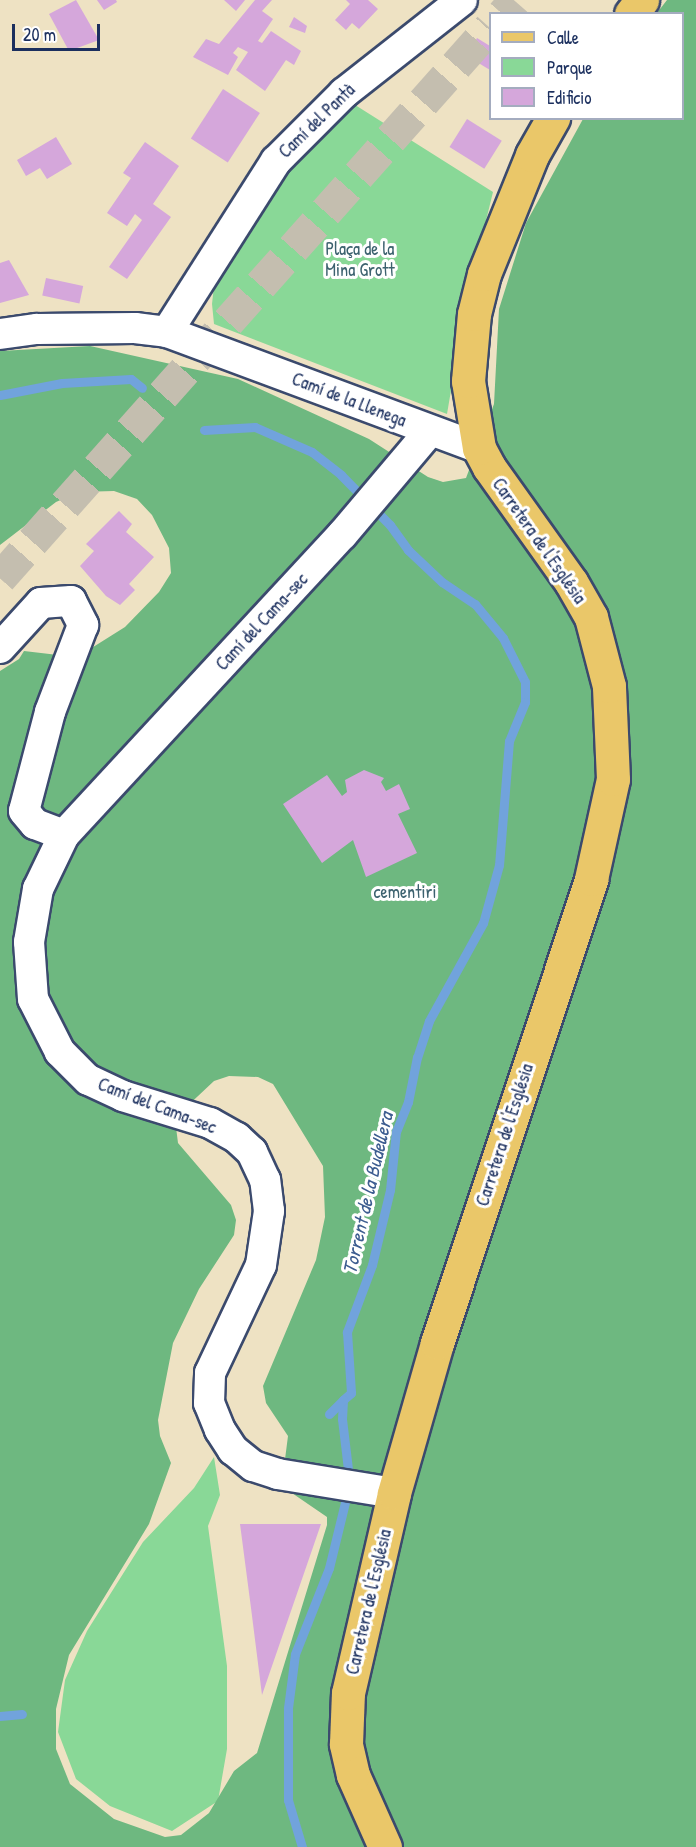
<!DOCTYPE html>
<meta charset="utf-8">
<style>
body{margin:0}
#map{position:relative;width:696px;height:1847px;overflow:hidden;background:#eee2c3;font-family:"Patrick Hand",sans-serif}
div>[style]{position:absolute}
.green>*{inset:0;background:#89d897}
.forest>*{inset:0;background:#6eb880}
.stream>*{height:9px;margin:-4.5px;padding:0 4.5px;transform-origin:4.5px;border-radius:4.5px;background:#71a3dc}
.building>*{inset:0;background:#d5a7db;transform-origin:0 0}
.highway-tunnel>*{height:33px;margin-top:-16.5px;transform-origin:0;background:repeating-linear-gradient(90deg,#c4beaf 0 33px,transparent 0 49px)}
.roads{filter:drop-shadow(2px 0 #3b4a6d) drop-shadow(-2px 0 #3b4a6d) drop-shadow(0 2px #3b4a6d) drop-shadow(0 -2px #3b4a6d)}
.minor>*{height:30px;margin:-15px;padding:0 15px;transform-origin:15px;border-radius:15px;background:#fff}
.major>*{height:33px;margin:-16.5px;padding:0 16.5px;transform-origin:16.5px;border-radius:16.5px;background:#eac769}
span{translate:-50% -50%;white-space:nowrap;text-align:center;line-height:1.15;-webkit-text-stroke:6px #fff;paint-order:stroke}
.street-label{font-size:18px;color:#1b2f5e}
.park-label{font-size:18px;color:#3c626f}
.water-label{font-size:20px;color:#3d5d90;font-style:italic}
.legend{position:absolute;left:489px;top:12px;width:195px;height:108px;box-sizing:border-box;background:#fff;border:2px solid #a4acbf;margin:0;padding:8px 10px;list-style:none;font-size:18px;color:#1b2f5e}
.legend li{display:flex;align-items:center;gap:12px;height:30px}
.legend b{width:30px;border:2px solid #a4acbf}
.scale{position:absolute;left:12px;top:24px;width:88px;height:27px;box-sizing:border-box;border:3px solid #1b2f5e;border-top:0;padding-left:8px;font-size:18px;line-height:21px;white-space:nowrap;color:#1b2f5e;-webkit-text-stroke:4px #fff;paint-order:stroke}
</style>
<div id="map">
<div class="green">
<div style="clip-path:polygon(352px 103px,493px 192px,466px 302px,447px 414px,214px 324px,212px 304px,217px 259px,307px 149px)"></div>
<div style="clip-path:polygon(214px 1457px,220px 1495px,208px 1526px,227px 1666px,227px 1749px,218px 1801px,172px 1831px,110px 1806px,76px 1779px,58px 1732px,65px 1680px,87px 1631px,143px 1542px,194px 1488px)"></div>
</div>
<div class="forest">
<div style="clip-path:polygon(evenodd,667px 0,696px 0,696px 1847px,0 1847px,0 671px,19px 659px,24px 651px,58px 655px,90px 649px,125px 627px,159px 592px,171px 573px,169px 548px,152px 515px,137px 499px,114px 491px,79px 492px,56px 502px,0 545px,0 351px,90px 346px,238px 379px,369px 439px,428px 477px,443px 482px,466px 478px,494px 404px,499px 309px,526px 223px,583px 119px,682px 118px,682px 14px,657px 13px,667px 0,229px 1076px,258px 1077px,273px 1084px,323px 1166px,325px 1217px,316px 1260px,263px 1386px,266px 1403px,288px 1436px,284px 1467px,289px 1491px,327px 1517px,327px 1525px,257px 1753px,234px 1771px,209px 1813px,181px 1835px,165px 1837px,114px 1819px,70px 1784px,56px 1749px,56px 1709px,69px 1655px,149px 1524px,171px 1463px,160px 1436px,158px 1420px,173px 1343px,199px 1289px,234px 1235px,236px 1220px,231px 1205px,178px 1143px,176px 1127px,181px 1112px,214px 1081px,229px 1076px)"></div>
</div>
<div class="stream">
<div style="left:0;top:395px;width:63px;rotate:-11deg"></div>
<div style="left:62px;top:383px;width:69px;rotate:-3.3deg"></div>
<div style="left:131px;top:379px;width:14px;rotate:39deg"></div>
<div style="left:204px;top:430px;width:51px;rotate:-3.4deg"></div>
<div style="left:255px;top:427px;width:62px;rotate:23.7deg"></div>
<div style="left:312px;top:452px;width:37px;rotate:38deg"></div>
<div style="left:341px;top:475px;width:70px;rotate:45.6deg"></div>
<div style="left:390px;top:525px;width:31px;rotate:54deg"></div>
<div style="left:408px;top:550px;width:47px;rotate:43.3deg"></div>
<div style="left:442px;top:582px;width:40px;rotate:34deg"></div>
<div style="left:475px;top:604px;width:44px;rotate:50.5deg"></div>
<div style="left:503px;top:638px;width:49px;rotate:63.4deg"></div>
<div style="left:525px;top:682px;width:20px;rotate:90deg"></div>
<div style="left:525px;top:702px;width:42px;rotate:112.3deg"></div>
<div style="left:509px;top:741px;width:124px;rotate:94.6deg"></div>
<div style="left:499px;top:865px;width:60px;rotate:105.4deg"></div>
<div style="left:483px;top:923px;width:112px;rotate:118.9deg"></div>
<div style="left:429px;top:1021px;width:38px;rotate:108deg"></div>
<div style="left:417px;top:1057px;width:46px;rotate:101.3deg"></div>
<div style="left:408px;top:1102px;width:31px;rotate:112deg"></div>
<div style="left:396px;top:1131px;width:59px;rotate:95.8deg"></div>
<div style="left:390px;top:1190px;width:77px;rotate:103.5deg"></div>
<div style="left:372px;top:1265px;width:72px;rotate:110.5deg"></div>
<div style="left:347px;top:1332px;width:61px;rotate:86.2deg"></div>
<div style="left:351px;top:1393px;width:11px;rotate:139deg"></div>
<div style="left:343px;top:1400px;width:19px;rotate:93deg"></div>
<div style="left:342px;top:1419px;width:50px;rotate:83.2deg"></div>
<div style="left:329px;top:1414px;width:20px;rotate:-45deg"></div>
<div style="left:0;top:1716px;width:22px;rotate:-5deg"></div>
<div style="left:302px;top:1847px;width:49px;rotate:-106.6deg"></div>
<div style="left:288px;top:1800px;width:92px;rotate:-90deg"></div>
<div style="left:288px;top:1708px;width:54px;rotate:-82.6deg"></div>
<div style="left:295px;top:1654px;width:92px;rotate:-68.4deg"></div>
<div style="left:329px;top:1568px;width:72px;rotate:-76.3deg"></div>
</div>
<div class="building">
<div style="clip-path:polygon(76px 0,99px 40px,69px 51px,49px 14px)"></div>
<div style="clip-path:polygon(97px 0,116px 0,117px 2px,104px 10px)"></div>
<div style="clip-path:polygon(224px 0,245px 0,236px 11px)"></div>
<div style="clip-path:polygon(255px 0,272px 0,262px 11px,273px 19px,258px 41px,262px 43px,271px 31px,301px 51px,294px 65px,286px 60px,265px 91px,236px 70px,248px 52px,238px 47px,233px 53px,238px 57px,228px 75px,193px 57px,206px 39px,219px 44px)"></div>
<div style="clip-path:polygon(346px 0,368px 0,378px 9px,359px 29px,352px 23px,346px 30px,335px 20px,350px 4px)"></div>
<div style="clip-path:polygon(294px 17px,307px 26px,305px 33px,289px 27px)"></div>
<div style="clip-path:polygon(477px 38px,490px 46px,490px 70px,467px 56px)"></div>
<div style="left:223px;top:89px;width:44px;height:59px;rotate:33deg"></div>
<div style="left:467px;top:119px;width:41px;height:33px;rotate:32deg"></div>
<div style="clip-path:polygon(56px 137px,72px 164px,47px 179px,40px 168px,26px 176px,17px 160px)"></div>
<div style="clip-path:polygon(145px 142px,179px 166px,153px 204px,171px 217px,127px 279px,109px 267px,142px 220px,135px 214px,127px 226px,107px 213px,131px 178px,123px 173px)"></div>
<div style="clip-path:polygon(9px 260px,29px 295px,0 303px,0 263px)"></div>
<div style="left:46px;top:278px;width:38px;height:18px;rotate:12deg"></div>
<div style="clip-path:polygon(119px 511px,132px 524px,126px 532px,154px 557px,129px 584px,135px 590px,120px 605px,106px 596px,80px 566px,94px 551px,86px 544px)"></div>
<div style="clip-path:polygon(364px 770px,384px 778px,381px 782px,386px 791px,399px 784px,410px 809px,398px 814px,417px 853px,366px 877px,353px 840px,322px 863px,283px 804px,327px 775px,342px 796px,347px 792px,345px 780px)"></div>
<div style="clip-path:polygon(240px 1524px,321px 1524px,262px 1695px,251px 1608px)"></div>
</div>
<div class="highway-tunnel">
<div style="left:503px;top:14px;width:18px;rotate:-49deg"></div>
<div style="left:0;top:578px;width:737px;rotate:-48.35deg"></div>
</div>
<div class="roads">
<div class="minor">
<div style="left:167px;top:332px;width:203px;rotate:-57.5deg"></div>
<div style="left:276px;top:161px;width:96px;rotate:-45deg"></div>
<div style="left:344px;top:93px;width:150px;rotate:-38.2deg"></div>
<div style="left:0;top:334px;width:37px;rotate:-8deg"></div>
<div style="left:37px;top:329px;width:98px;rotate:-0.6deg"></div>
<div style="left:135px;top:328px;width:32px;rotate:7deg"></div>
<div style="left:167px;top:332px;width:333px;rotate:20.4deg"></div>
<div style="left:0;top:648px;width:61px;rotate:-47.7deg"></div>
<div style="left:41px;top:603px;width:30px;rotate:-4deg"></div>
<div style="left:71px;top:601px;width:27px;rotate:63deg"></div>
<div style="left:83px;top:625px;width:93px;rotate:110.8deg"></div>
<div style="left:50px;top:712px;width:102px;rotate:104.7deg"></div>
<div style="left:24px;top:811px;width:17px;rotate:50deg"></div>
<div style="left:35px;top:824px;width:31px;rotate:21deg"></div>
<div style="left:394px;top:1493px;width:118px;rotate:-170.7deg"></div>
<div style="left:278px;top:1474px;width:26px;rotate:-162deg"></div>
<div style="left:253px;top:1466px;width:26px;rotate:-141deg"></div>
<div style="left:233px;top:1450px;width:24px;rotate:-123deg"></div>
<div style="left:220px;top:1430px;width:29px;rotate:-112deg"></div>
<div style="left:209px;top:1403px;width:30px;rotate:-88deg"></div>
<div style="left:210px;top:1373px;width:119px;rotate:-64.7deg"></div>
<div style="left:261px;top:1265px;width:55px;rotate:-81.6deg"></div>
<div style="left:269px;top:1211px;width:31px;rotate:-97deg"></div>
<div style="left:265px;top:1180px;width:31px;rotate:-115deg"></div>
<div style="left:252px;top:1152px;width:21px;rotate:-137deg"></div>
<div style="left:237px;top:1138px;width:31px;rotate:-151deg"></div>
<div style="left:210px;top:1123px;width:91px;rotate:-162.8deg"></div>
<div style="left:123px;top:1096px;width:38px;rotate:-155deg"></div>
<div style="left:88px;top:1080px;width:40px;rotate:-135deg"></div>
<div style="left:60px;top:1052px;width:59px;rotate:-117deg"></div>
<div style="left:33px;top:999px;width:57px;rotate:-94deg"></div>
<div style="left:29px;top:942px;width:54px;rotate:-80.4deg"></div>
<div style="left:38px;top:889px;width:60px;rotate:-64.3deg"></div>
<div style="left:64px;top:835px;width:409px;rotate:-47.2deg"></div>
<div style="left:342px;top:535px;width:136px;rotate:-49.8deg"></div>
</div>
<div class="major">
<div style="left:631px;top:14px;width:18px;rotate:-52deg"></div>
<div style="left:385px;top:1847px;width:79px;rotate:-114deg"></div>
<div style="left:353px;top:1775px;width:32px;rotate:-103deg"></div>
<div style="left:346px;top:1744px;width:51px;rotate:-87.8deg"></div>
<div style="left:348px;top:1693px;width:205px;rotate:-77deg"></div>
<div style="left:394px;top:1493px;width:156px;rotate:-74deg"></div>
<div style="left:437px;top:1343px;width:489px;rotate:-71.6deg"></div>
<div style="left:591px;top:879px;width:102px;rotate:-77.6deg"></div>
<div style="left:613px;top:779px;width:93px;rotate:-92.5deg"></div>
<div style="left:609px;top:686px;width:71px;rotate:-104.6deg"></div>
<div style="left:591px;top:617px;width:40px;rotate:-119.7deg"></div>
<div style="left:571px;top:582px;width:141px;rotate:-125.5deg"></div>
<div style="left:489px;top:467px;width:21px;rotate:-118deg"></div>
<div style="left:479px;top:448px;width:68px;rotate:-99.3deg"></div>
<div style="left:468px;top:381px;width:67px;rotate:-84.9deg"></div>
<div style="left:474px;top:314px;width:41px;rotate:-76deg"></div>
<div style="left:484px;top:274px;width:128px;rotate:-68deg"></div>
<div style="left:532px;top:155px;width:43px;rotate:-60.4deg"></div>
</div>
</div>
<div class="street-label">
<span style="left:317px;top:121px;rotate:-44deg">Camí del Pantà</span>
<span style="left:349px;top:400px;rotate:21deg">Camí de la Llenega</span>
<span style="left:539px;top:541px;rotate:55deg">Carretera de l'Església</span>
<span style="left:262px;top:622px;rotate:-47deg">Camí del Cama-sec</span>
<span style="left:157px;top:1106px;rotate:21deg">Camí del Cama-sec</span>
<span style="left:505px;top:1135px;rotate:-72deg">Carretera de l'Església</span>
<span style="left:369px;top:1602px;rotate:-77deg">Carretera de l'Església</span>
</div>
<div class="park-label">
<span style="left:360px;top:260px">Plaça de la<br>Mina Grott</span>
<span style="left:405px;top:892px">cementiri</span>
</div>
<div class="water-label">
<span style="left:367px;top:1193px;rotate:-77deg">Torrent de la Budellera</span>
</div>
<ul class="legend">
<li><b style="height:8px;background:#eac769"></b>Calle</li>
<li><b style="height:16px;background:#89d897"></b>Parque</li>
<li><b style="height:16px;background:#d5a7db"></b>Edificio</li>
</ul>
<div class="scale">20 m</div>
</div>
